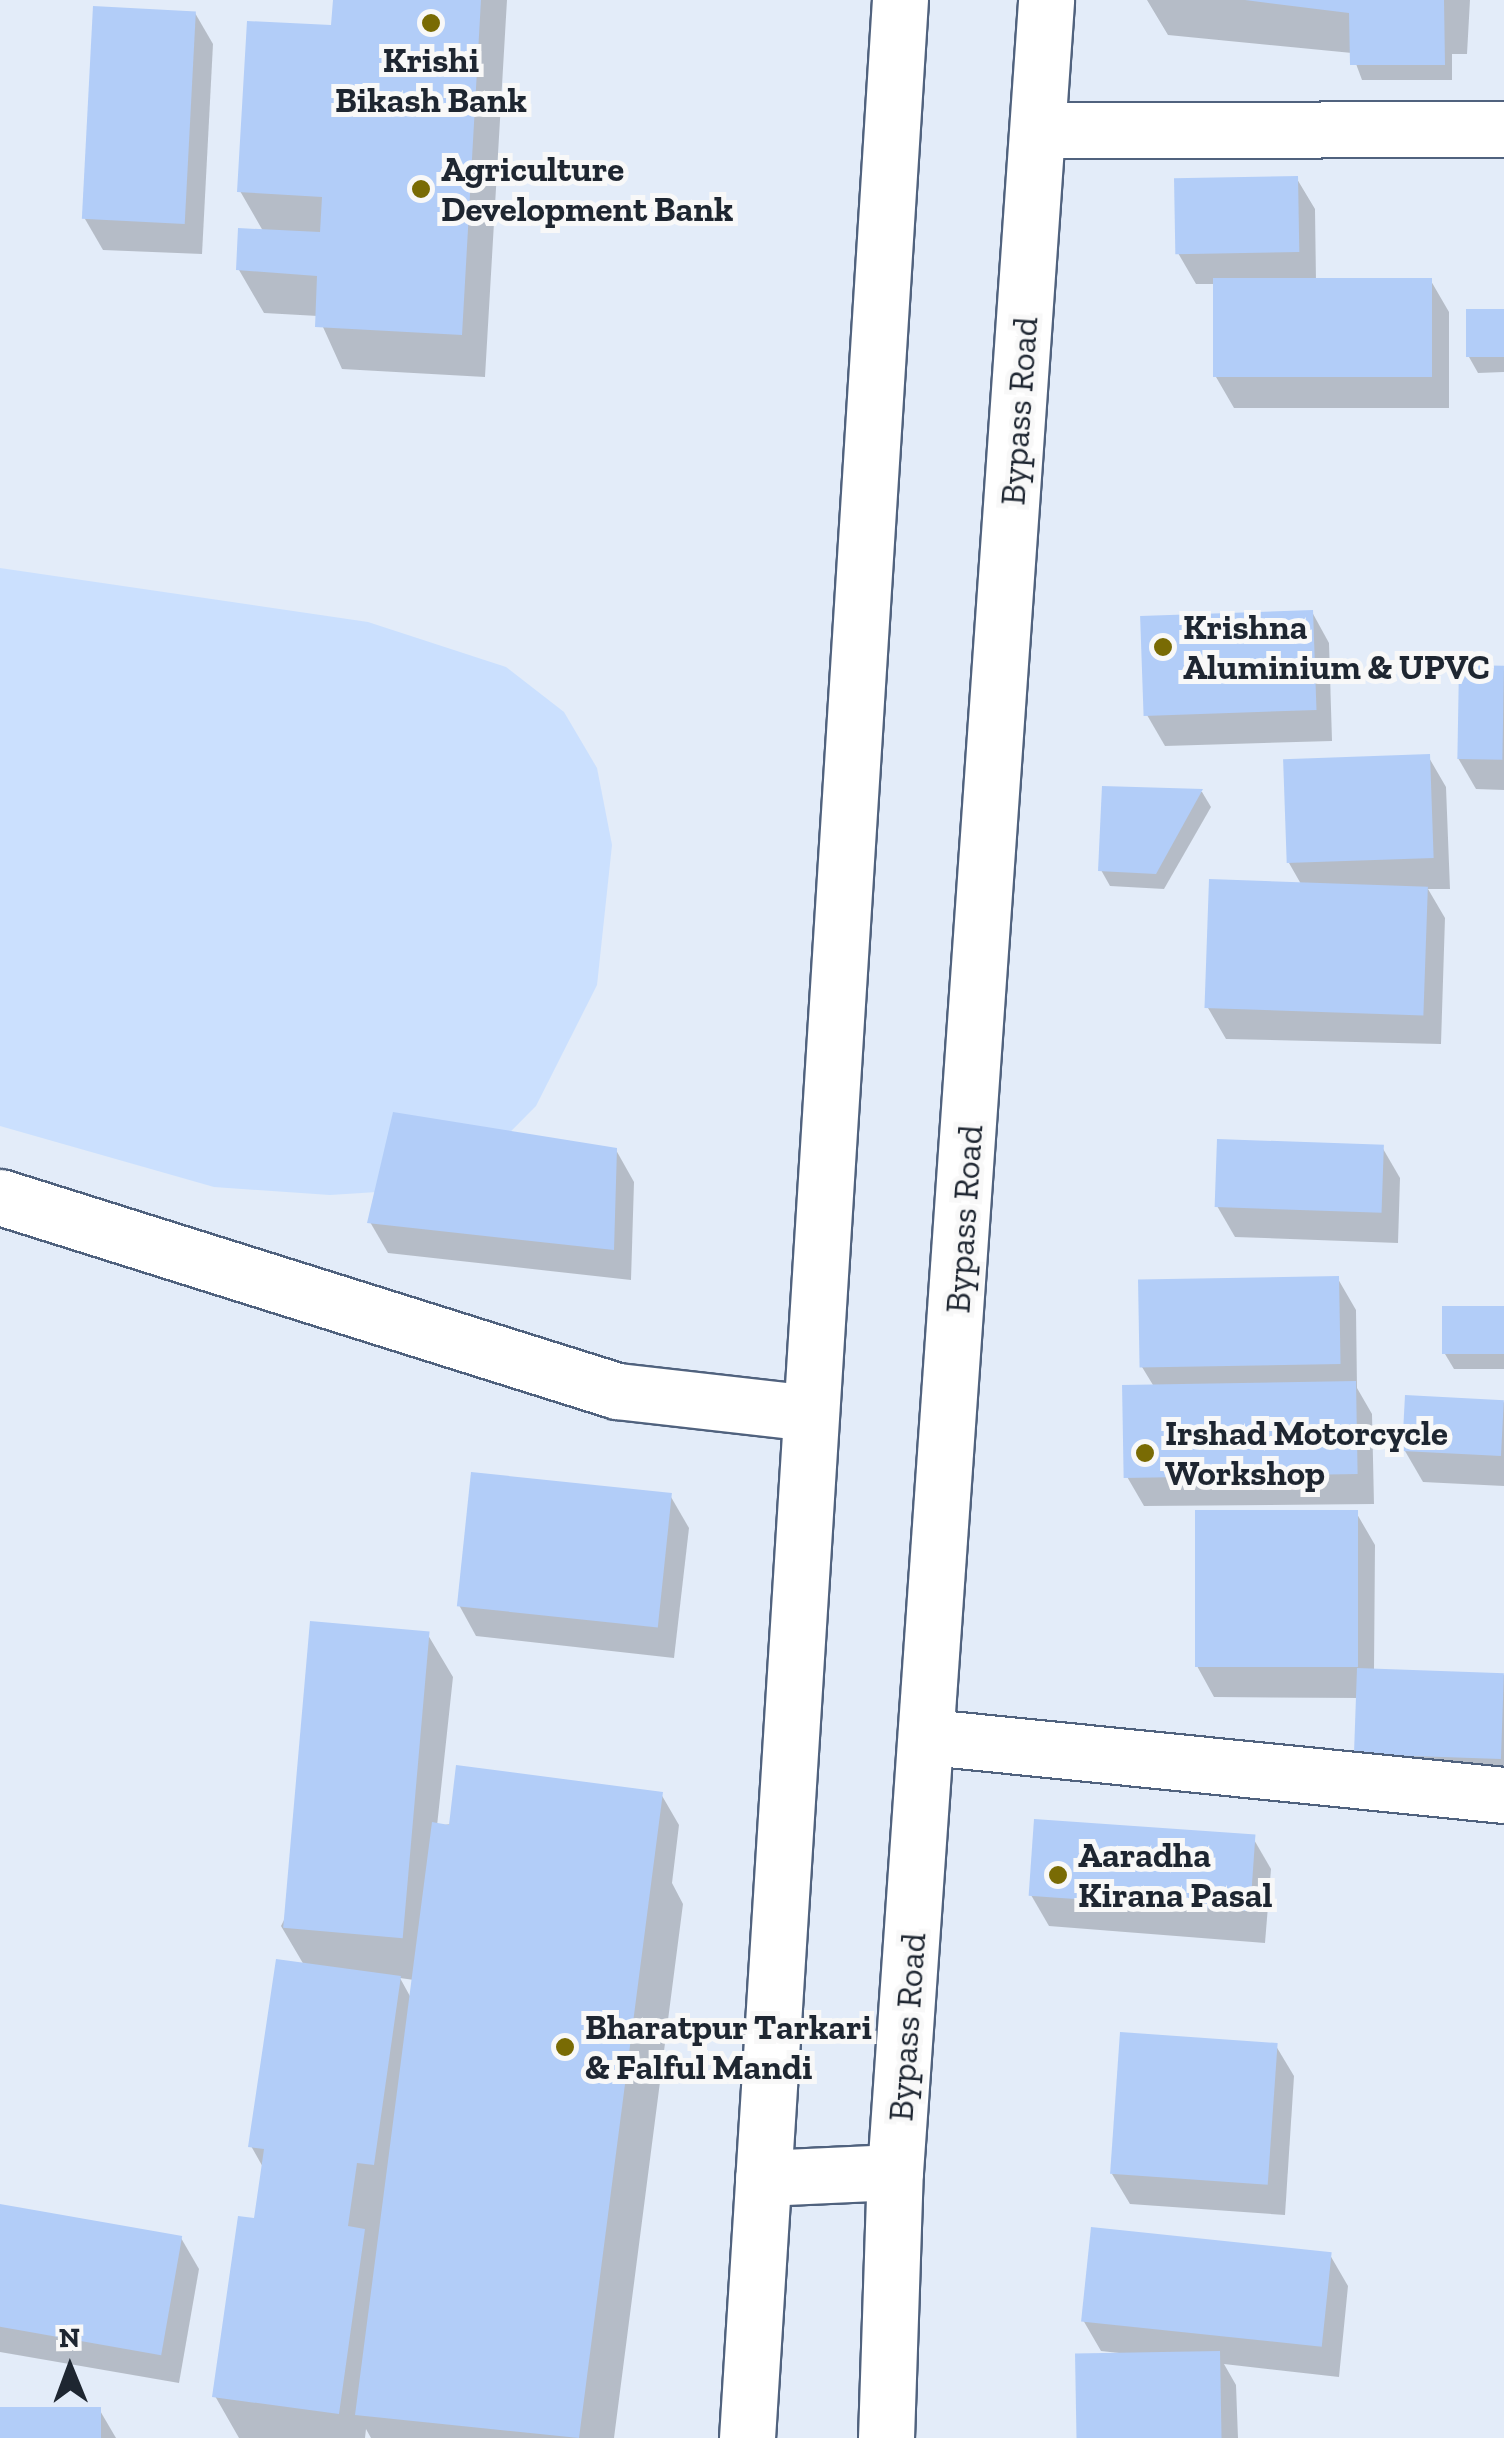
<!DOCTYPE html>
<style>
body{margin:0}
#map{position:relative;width:1504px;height:2438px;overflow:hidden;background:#e3ecf9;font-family:"Zilla Slab",serif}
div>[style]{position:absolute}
.built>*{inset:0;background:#cbe0fe}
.shadow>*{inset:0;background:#0003}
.building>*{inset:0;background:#b2cdf8;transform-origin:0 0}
.roads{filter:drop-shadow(2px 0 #50627e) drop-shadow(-2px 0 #50627e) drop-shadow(0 2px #50627e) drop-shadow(0 -2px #50627e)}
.minor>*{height:55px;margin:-27.5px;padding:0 27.5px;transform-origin:27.5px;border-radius:27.5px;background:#fff}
.trunk>*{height:55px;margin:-27.5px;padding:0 27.5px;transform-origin:27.5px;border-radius:27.5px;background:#fff}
.dots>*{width:28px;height:28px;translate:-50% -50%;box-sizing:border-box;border:5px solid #f8f8f8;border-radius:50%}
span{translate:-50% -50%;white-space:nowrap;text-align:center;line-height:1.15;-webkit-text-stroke:10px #f8f8f8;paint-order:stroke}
.poi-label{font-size:35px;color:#1e2631;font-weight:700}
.left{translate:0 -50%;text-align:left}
.street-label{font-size:35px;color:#1e2631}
.north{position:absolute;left:20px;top:2318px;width:100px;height:100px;-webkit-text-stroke:8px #f8f8f8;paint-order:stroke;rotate:359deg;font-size:28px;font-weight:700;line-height:40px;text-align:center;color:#1e2631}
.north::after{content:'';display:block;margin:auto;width:35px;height:45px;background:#1e2631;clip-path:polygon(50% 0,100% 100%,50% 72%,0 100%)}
</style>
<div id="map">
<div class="built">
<div style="clip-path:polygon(0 568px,368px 622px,506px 667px,564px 712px,597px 768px,612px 845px,597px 985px,536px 1106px,456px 1187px,330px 1195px,214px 1187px,0 1126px)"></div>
</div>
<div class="shadow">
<div style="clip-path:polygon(336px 0,507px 0,485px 377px,342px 369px,318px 316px,264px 313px,239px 270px,263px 231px,240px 191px,334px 27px)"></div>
<div style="clip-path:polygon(1147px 0,1470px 0,1467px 54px,1452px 54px,1452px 80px,1362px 80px,1352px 53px,1168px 35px)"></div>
<div style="clip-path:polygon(195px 13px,213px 44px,202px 254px,103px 250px,85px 219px)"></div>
<div style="clip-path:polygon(1297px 179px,1315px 209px,1316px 281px,1431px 281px,1449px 312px,1449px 408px,1234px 408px,1216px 377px,1215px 284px,1196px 284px,1178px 253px)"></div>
<div style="clip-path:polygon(1504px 311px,1504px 372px,1478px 373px,1469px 357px)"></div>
<div style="clip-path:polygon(1312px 612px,1329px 643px,1332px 741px,1165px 746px,1147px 715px)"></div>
<div style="clip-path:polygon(1504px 669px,1504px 790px,1476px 789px,1458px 758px)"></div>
<div style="clip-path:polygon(1428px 756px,1446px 787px,1450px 889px,1428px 889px,1445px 918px,1441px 1044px,1226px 1039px,1208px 1008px,1301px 884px,1289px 863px)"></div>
<div style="clip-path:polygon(1104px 788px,1202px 792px,1211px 807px,1164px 889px,1110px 886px,1101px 870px)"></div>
<div style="clip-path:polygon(1382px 1147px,1400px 1178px,1398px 1243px,1235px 1237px,1217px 1206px)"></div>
<div style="clip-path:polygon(616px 1150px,634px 1182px,631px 1280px,388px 1253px,370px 1222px)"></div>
<div style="clip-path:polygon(1338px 1279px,1356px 1310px,1357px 1388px,1372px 1414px,1374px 1504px,1144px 1506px,1126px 1475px,1153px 1385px,1142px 1367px)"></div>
<div style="clip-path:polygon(1504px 1309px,1504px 1369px,1454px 1369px,1445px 1354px)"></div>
<div style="clip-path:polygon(1504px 1402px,1504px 1486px,1423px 1482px,1405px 1451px)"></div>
<div style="clip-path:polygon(671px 1497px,689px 1528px,674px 1658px,476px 1636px,459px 1605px)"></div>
<div style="clip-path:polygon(1357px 1514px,1375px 1545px,1374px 1671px,1504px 1675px,1504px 1787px,1375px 1784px,1359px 1698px,1214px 1697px,1197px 1666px)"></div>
<div style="clip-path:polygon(evenodd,428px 1635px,453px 1677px,437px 1826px,661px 1794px,679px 1825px,672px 1883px,683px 1904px,614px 2438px,371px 2438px,366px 2429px,365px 2438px,239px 2438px,215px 2396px,257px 2221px,264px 2169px,251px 2146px,304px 1965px,281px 1926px,428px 1635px,400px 1978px,414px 1980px,411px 1998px,400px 1978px)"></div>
<div style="clip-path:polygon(1253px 1838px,1271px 1869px,1265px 1943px,1049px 1926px,1031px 1895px)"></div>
<div style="clip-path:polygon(1276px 2046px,1294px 2076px,1285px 2215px,1130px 2204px,1112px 2174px)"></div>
<div style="clip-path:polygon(0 2207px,181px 2238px,199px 2269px,179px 2383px,0 2352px)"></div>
<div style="clip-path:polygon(1330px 2255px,1348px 2286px,1339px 2377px,1224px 2364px,1236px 2385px,1238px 2438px,1080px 2438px,1128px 2354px,1101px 2351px,1083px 2320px)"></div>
<div style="clip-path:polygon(99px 2409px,116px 2438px,0 2438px,0 2411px)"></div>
</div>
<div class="building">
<div style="clip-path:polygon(333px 0,481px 0,462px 335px,315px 327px,317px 276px,236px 270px,238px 228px,320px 232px,322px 197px,237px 192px,247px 21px,331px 25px)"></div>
<div style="clip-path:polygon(1245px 0,1444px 0,1445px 65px,1350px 65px,1349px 13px)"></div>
<div style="left:93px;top:6px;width:103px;height:213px;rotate:3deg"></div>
<div style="left:1298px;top:176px;width:76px;height:124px;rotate:89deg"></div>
<div style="left:1213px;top:278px;width:219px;height:99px"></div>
<div style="left:1504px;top:309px;width:48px;height:38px;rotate:90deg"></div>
<div style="left:1313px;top:610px;width:100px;height:173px;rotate:88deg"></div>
<div style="left:1459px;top:665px;width:45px;height:94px;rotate:1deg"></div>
<div style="left:1430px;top:754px;width:104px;height:147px;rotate:88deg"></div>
<div style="clip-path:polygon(1102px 786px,1203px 789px,1156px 874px,1098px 871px)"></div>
<div style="left:1209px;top:879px;width:219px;height:129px;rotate:2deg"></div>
<div style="clip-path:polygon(393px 1112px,617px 1148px,614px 1250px,367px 1223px)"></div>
<div style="left:1217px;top:1139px;width:167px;height:68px;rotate:2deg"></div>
<div style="left:1339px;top:1276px;width:88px;height:201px;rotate:89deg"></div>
<div style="left:1504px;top:1306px;width:48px;height:62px;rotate:90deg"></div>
<div style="left:1356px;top:1381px;width:93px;height:234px;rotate:89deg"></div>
<div style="left:1405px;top:1395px;width:99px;height:56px;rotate:3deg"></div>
<div style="left:471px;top:1472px;width:202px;height:135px;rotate:6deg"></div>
<div style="left:1195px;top:1510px;width:163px;height:157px"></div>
<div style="left:310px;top:1621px;width:120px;height:308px;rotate:5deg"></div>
<div style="left:1357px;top:1668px;width:147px;height:86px;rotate:2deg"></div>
<div style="clip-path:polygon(456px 1765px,663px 1792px,579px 2438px,355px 2415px,432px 1822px,449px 1825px)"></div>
<div style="left:1034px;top:1819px;width:222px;height:77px;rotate:4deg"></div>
<div style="clip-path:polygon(276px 1959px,401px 1976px,374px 2165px,357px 2163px,348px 2226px,365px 2229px,339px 2414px,212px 2397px,238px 2216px,254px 2218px,264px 2149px,248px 2147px)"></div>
<div style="left:1120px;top:2032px;width:158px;height:142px;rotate:4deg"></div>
<div style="left:0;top:2204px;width:185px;height:121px;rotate:10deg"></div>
<div style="left:1091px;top:2227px;width:242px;height:95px;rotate:6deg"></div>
<div style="left:1220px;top:2351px;width:87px;height:145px;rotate:89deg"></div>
<div style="left:101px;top:2407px;width:31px;height:101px;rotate:90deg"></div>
</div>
<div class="roads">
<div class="minor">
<div style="left:1039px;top:130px;width:465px;rotate:-0.1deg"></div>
<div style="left:0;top:1197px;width:647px;rotate:17.45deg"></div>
<div style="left:617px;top:1391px;width:195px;rotate:6.5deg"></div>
<div style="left:929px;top:1737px;width:578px;rotate:5.76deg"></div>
</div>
<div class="trunk">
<div style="left:763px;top:2178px;width:132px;rotate:-2.6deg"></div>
<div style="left:747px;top:2438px;width:2443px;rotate:-86.41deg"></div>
<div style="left:886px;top:2438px;width:266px;rotate:-88.1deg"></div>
<div style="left:895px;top:2172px;width:2177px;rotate:-86.02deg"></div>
</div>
</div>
<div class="dots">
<div style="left:431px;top:23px;background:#796b04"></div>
<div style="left:421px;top:189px;background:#796b04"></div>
<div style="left:1163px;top:647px;background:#796b04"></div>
<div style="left:1145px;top:1453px;background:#796b04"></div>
<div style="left:1058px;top:1875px;background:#796b04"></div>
<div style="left:565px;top:2047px;background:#796b04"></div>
</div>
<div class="poi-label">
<span style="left:431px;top:80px">Krishi<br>Bikash Bank</span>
<span class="left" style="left:441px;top:189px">Agriculture<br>Development Bank</span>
<span class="left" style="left:1183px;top:647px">Krishna<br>Aluminium &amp; UPVC</span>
<span class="left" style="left:1165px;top:1453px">Irshad Motorcycle<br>Workshop</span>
<span class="left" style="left:1078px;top:1875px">Aaradha<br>Kirana Pasal</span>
<span class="left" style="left:585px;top:2047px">Bharatpur Tarkari<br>&amp; Falful Mandi</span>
</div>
<div class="street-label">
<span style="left:1019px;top:411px;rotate:-86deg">Bypass Road</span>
<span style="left:964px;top:1219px;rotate:-86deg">Bypass Road</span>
<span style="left:907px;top:2027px;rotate:-86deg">Bypass Road</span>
</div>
<div class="north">N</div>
</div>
